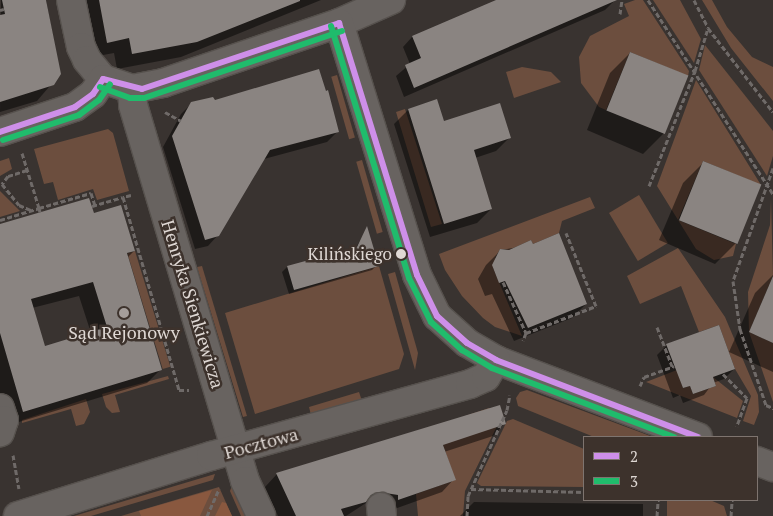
<!DOCTYPE html>
<meta charset="utf-8">
<style>
body{margin:0}
#map{position:relative;width:773px;height:516px;overflow:hidden;background:#393330;font-family:"PT Serif",serif}
div>[style]{position:absolute}
.green>*{inset:0;background:#6c4e3e;transform-origin:0 0}
.forest>*{inset:0;background:#89583f}
.shadow>*{inset:0;background:#0007}
.building>*{inset:0;background:#8a8481;transform-origin:0 0}
.path>*{height:3px;margin-top:-1.5px;transform-origin:0;background:repeating-linear-gradient(90deg,#6f6a68 0 5px,transparent 0 7.5px)}
.roads{filter:drop-shadow(1px 0 #56514d) drop-shadow(-1px 0 #56514d) drop-shadow(0 1px #56514d) drop-shadow(0 -1px #56514d)}
.minor>*{height:28px;margin:-14px;padding:0 14px;transform-origin:14px;border-radius:14px;background:#686360}
.bus-1>*{height:6px;margin:-3px;padding:0 3px;transform-origin:3px;border-radius:3px;background:#ce8fe9}
.bus-2>*{height:6px;margin:-3px;padding:0 3px;transform-origin:3px;border-radius:3px;background:#20bc6c}
.dots>*{width:14px;height:14px;translate:-50% -50%;box-sizing:border-box;border:2px solid #3d322c;border-radius:50%}
span{translate:-50% -50%;white-space:nowrap;text-align:center;line-height:1.15;-webkit-text-stroke:5px #3d322c;paint-order:stroke}
.bus-label{font-size:17px;color:#dfd8d4}
.right{translate:-100% -50%;text-align:right}
.street-label{font-size:18px;color:#dfd8d4}
.poi-label{font-size:18px;color:#dfd8d4}
.legend{position:absolute;left:583px;top:436px;width:175px;height:65px;box-sizing:border-box;background:#3d322c;border:1px solid #7e746f;margin:0;padding:6px 9px;list-style:none;font-size:15px;color:#dfd8d4}
.legend li{display:flex;align-items:center;gap:10px;height:25px}
.legend b{width:25px;border:1px solid #7e746f}
</style>
<div id="map">
<div class="green">
<div style="clip-path:polygon(635px 0,643px 0,689px 71px,688px 76px,630px 52px,606px 110px,599px 107px,581px 83px,579px 57px,590px 36px,629px 16px,624px 4px)"></div>
<div style="clip-path:polygon(653px 0,680px 0,701px 39px,694px 63px)"></div>
<div style="clip-path:polygon(702px 0,712px 0,727px 27px,752px 57px,773px 67px,773px 101px,731px 48px)"></div>
<div style="clip-path:polygon(705px 45px,773px 131px,773px 156px,767px 176px,699px 70px)"></div>
<div style="clip-path:polygon(522px 67px,551px 72px,561px 82px,514px 98px,506px 72px)"></div>
<div style="left:337px;top:75px;width:65px;height:6px;rotate:74deg"></div>
<div style="clip-path:polygon(696px 80px,761px 185px,703px 161px,678px 220px,736px 244px,733px 256px,714px 260px,696px 249px,657px 186px)"></div>
<div style="clip-path:polygon(405px 109px,442px 224px,431px 227px,396px 112px)"></div>
<div style="clip-path:polygon(108px 129px,113px 133px,129px 191px,97px 200px,93px 189px,58px 200px,53px 182px,44px 184px,34px 149px)"></div>
<div style="clip-path:polygon(9px 158px,12px 169px,0 176px,0 161px)"></div>
<div style="left:362px;top:160px;width:75px;height:6px;rotate:74deg"></div>
<div style="clip-path:polygon(0 190px,0 191px,20px 211px,0 217px)"></div>
<div style="left:639px;top:195px;width:56px;height:35px;rotate:59deg"></div>
<div style="clip-path:polygon(590px 197px,595px 208px,562px 221px,559px 233px,533px 244px,531px 240px,509px 250px,500px 249px,495px 258px,500px 265px,493px 268px,522px 336px,495px 327px,483px 318px,462px 296px,445px 270px,439px 254px)"></div>
<div style="clip-path:polygon(771px 198px,773px 276px,749px 332px,773px 343px,773px 402px,749px 332px,748px 292px,770px 225px)"></div>
<div style="clip-path:polygon(678px 248px,725px 317px,758px 395px,759px 412px,754px 425px,743px 421px,751px 396px,735px 369px,719px 325px,699px 332px,681px 286px,640px 304px,627px 276px)"></div>
<div style="left:135px;top:251px;width:121px;height:8px;rotate:73deg"></div>
<div style="clip-path:polygon(202px 266px,247px 416px,243px 417px,197px 267px)"></div>
<div style="clip-path:polygon(379px 266px,404px 354px,399px 369px,255px 414px,225px 313px)"></div>
<div style="clip-path:polygon(395px 272px,418px 353px,415px 370px,388px 274px)"></div>
<div style="clip-path:polygon(677px 370px,683px 388px,690px 386px,693px 394px,716px 386px,713px 377px,743px 401px,737px 418px,646px 382px)"></div>
<div style="clip-path:polygon(168px 376px,169px 379px,115px 395px,120px 412px,112px 413px,106px 407px,102px 394px)"></div>
<div style="clip-path:polygon(527px 390px,653px 437px,594px 437px,518px 406px,516px 398px,520px 392px)"></div>
<div style="clip-path:polygon(359px 392px,362px 401px,311px 415px,309px 407px)"></div>
<div style="clip-path:polygon(86px 399px,90px 412px,84px 424px,76px 426px,71px 409px,22px 423px,22px 420px)"></div>
<div style="clip-path:polygon(489px 408px,499px 413px,501px 418px,465px 491px,463px 516px,418px 516px,416px 494px,455px 480px,443px 445px,465px 416px)"></div>
<div style="clip-path:polygon(513px 419px,584px 449px,584px 487px,481px 486px,477px 483px,507px 421px)"></div>
<div style="clip-path:polygon(215px 474px,213px 480px,91px 516px,74px 516px)"></div>
<div style="clip-path:polygon(233px 483px,248px 516px,241px 516px,230px 491px)"></div>
<div style="clip-path:polygon(219px 487px,232px 516px,121px 516px)"></div>
<div style="clip-path:polygon(710px 500px,724px 506px,727px 516px,667px 516px,667px 500px)"></div>
</div>
<div class="forest">
<div style="clip-path:polygon(212px 490px,200px 516px,141px 516px,139px 511px)"></div>
<div style="clip-path:polygon(222px 502px,226px 503px,232px 516px,215px 516px)"></div>
</div>
<div class="shadow">
<div style="clip-path:polygon(1px 0,46px 0,60px 74px,37px 101px,0 112px)"></div>
<div style="clip-path:polygon(82px 0,321px 0,181px 57px,117px 69px,114px 53px,92px 57px)"></div>
<div style="clip-path:polygon(498px 0,615px 0,605px 10px,404px 97px,396px 76px,410px 64px,403px 47px,412px 37px)"></div>
<div style="clip-path:polygon(630px 53px,687px 76px,663px 134px,643px 154px,587px 130px,610px 73px)"></div>
<div style="clip-path:polygon(214px 101px,337px 132px,327px 142px,264px 159px,218px 235px,208px 246px,195px 249px,163px 147px,181px 114px,192px 103px)"></div>
<div style="clip-path:polygon(408px 110px,443px 122px,510px 137px,496px 151px,475px 158px,491px 209px,477px 223px,430px 237px,394px 124px)"></div>
<div style="clip-path:polygon(703px 163px,735px 244px,715px 264px,659px 240px,683px 183px)"></div>
<div style="clip-path:polygon(evenodd,93px 214px,134px 251px,127px 258px,161px 369px,147px 383px,9px 425px,0 393px,0 225px,93px 214px,79px 296px,91px 333px,44px 348px,32px 308px,79px 296px)"></div>
<div style="clip-path:polygon(367px 229px,377px 265px,372px 270px,289px 294px,282px 272px,287px 267px,355px 249px)"></div>
<div style="clip-path:polygon(532px 245px,586px 304px,572px 318px,514px 341px,492px 294px,485px 296px,478px 279px,486px 265px,501px 250px)"></div>
<div style="clip-path:polygon(773px 275px,773px 372px,729px 352px,755px 293px)"></div>
<div style="clip-path:polygon(667px 345px,734px 369px,724px 379px,713px 383px,704px 395px,683px 403px,680px 395px,673px 398px,657px 355px)"></div>
<div style="clip-path:polygon(505px 423px,493px 436px,444px 452px,454px 479px,442px 492px,386px 512px,386px 507px,366px 503px,346px 516px,278px 516px,265px 487px,277px 474px)"></div>
<div style="clip-path:polygon(474px 502px,643px 504px,643px 516px,460px 516px)"></div>
</div>
<div class="building">
<div style="clip-path:polygon(2px 0,46px 0,61px 74px,54px 85px,0 102px,0 15px,5px 14px)"></div>
<div style="clip-path:polygon(99px 0,300px 0,300px 1px,197px 42px,132px 54px,129px 38px,107px 43px)"></div>
<div style="clip-path:polygon(496px 0,617px 0,414px 88px,405px 65px,421px 58px,412px 36px)"></div>
<div style="left:630px;top:52px;width:63px;height:63px;rotate:22deg"></div>
<div style="clip-path:polygon(319px 69px,326px 91px,328px 90px,339px 132px,270px 150px,219px 236px,205px 240px,172px 136px,191px 102px,213px 97px,215px 100px)"></div>
<div style="clip-path:polygon(437px 99px,444px 121px,500px 103px,511px 138px,474px 150px,492px 209px,444px 224px,408px 109px)"></div>
<div style="left:703px;top:161px;width:63px;height:64px;rotate:22deg"></div>
<div style="clip-path:polygon(evenodd,89px 198px,94px 213px,121px 205px,135px 251px,127px 253px,162px 370px,23px 412px,0 333px,0 224px,89px 198px,93px 282px,107px 327px,45px 346px,31px 299px,93px 282px)"></div>
<div style="clip-path:polygon(367px 226px,379px 266px,294px 290px,287px 266px,357px 247px)"></div>
<div style="clip-path:polygon(559px 233px,587px 304px,528px 328px,505px 281px,499px 283px,492px 265px,500px 249px,509px 250px,531px 240px,533px 244px)"></div>
<div style="clip-path:polygon(773px 276px,773px 343px,749px 332px)"></div>
<div style="clip-path:polygon(719px 325px,735px 369px,713px 377px,716px 386px,693px 394px,690px 386px,683px 388px,666px 344px)"></div>
<div style="clip-path:polygon(500px 405px,506px 424px,443px 445px,456px 480px,398px 500px,398px 495px,379px 492px,371px 495px,366px 502px,341px 509px,344px 516px,296px 516px,276px 473px)"></div>
</div>
<div class="path">
<div style="left:648px;top:0;width:231px;rotate:57.2deg"></div>
<div style="left:694px;top:0;width:31px;rotate:63deg"></div>
<div style="left:708px;top:28px;width:106px;rotate:52.3deg"></div>
<div style="left:0;top:10px;width:4px;rotate:-14deg"></div>
<div style="left:620px;top:14px;width:14px;rotate:-82deg"></div>
<div style="left:165px;top:112px;width:18px;rotate:29deg"></div>
<div style="left:22px;top:153px;width:58px;rotate:72.8deg"></div>
<div style="left:39px;top:208px;width:54px;rotate:-16.1deg"></div>
<div style="left:91px;top:193px;width:13px;rotate:72deg"></div>
<div style="left:773px;top:168px;width:120px;rotate:109.5deg"></div>
<div style="left:733px;top:281px;width:49px;rotate:81.7deg"></div>
<div style="left:740px;top:329px;width:80px;rotate:71.1deg"></div>
<div style="left:766px;top:405px;width:8px;rotate:23deg"></div>
<div style="left:27px;top:170px;width:20px;rotate:162deg"></div>
<div style="left:8px;top:176px;width:10px;rotate:127deg"></div>
<div style="left:2px;top:184px;width:27px;rotate:51deg"></div>
<div style="left:19px;top:205px;width:13px;rotate:23deg"></div>
<div style="left:649px;top:186px;width:124px;rotate:-68.2deg"></div>
<div style="left:695px;top:71px;width:45px;rotate:-73.2deg"></div>
<div style="left:131px;top:195px;width:8px;rotate:166deg"></div>
<div style="left:123px;top:197px;width:201px;rotate:73.8deg"></div>
<div style="left:179px;top:390px;width:10px"></div>
<div style="left:92px;top:206px;width:32px;rotate:-16deg"></div>
<div style="left:0;top:220px;width:41px;rotate:-17.1deg"></div>
<div style="left:39px;top:208px;width:4px;rotate:76deg"></div>
<div style="left:503px;top:282px;width:56px;rotate:65.7deg"></div>
<div style="left:526px;top:333px;width:8px;rotate:113deg"></div>
<div style="left:657px;top:327px;width:42px;rotate:69deg"></div>
<div style="left:526px;top:333px;width:75px;rotate:-21.1deg"></div>
<div style="left:596px;top:306px;width:79px;rotate:-112.3deg"></div>
<div style="left:723px;top:374px;width:34px;rotate:45deg"></div>
<div style="left:747px;top:398px;width:30px;rotate:110deg"></div>
<div style="left:640px;top:386px;width:10px;rotate:-66deg"></div>
<div style="left:644px;top:377px;width:32px;rotate:-20deg"></div>
<div style="left:13px;top:455px;width:34px;rotate:80deg"></div>
<div style="left:471px;top:489px;width:113px;rotate:1.5deg"></div>
<div style="left:207px;top:516px;width:30px;rotate:-66deg"></div>
<div style="left:467px;top:516px;width:20px;rotate:-87deg"></div>
<div style="left:468px;top:496px;width:94px;rotate:-65.6deg"></div>
<div style="left:507px;top:410px;width:15px;rotate:-79deg"></div>
<div style="left:657px;top:516px;width:16px;rotate:-86deg"></div>
<div style="left:731px;top:516px;width:16px;rotate:-86deg"></div>
</div>
<div class="roads">
<div class="minor">
<div style="left:71px;top:0;width:48px;rotate:78deg"></div>
<div style="left:81px;top:47px;width:14px;rotate:65deg"></div>
<div style="left:87px;top:60px;width:25px;rotate:50deg"></div>
<div style="left:103px;top:79px;width:31px;rotate:19deg"></div>
<div style="left:132px;top:89px;width:32px;rotate:-11deg"></div>
<div style="left:163px;top:83px;width:186px;rotate:-18.8deg"></div>
<div style="left:339px;top:23px;width:57px;rotate:-23.9deg"></div>
<div style="left:339px;top:23px;width:264px;rotate:72.8deg"></div>
<div style="left:417px;top:275px;width:46px;rotate:64deg"></div>
<div style="left:437px;top:316px;width:40px;rotate:42deg"></div>
<div style="left:467px;top:343px;width:34px;rotate:30deg"></div>
<div style="left:496px;top:360px;width:216px;rotate:20.9deg"></div>
<div style="left:132px;top:89px;width:16px;rotate:86deg"></div>
<div style="left:133px;top:105px;width:392px;rotate:73.4deg"></div>
<div style="left:245px;top:481px;width:38px;rotate:65deg"></div>
<div style="left:0;top:132px;width:79px;rotate:-18.4deg"></div>
<div style="left:75px;top:107px;width:22px;rotate:-36deg"></div>
<div style="left:93px;top:94px;width:18px;rotate:-56deg"></div>
<div style="left:0;top:408px;width:13px;rotate:72deg"></div>
<div style="left:4px;top:420px;width:13px;rotate:108deg"></div>
<div style="left:757px;top:461px;width:17px;rotate:21deg"></div>
<div style="left:381px;top:507px;width:9px;rotate:84deg"></div>
<div style="left:18px;top:516px;width:202px;rotate:-17.3deg"></div>
<div style="left:211px;top:456px;width:269px;rotate:-15.5deg"></div>
<div style="left:470px;top:384px;width:17px;rotate:-24deg"></div>
<div style="left:486px;top:377px;width:20px;rotate:-60deg"></div>
</div>
</div>
<div class="bus-1">
<div style="left:339px;top:23px;width:264px;rotate:72.8deg"></div>
<div style="left:417px;top:275px;width:46px;rotate:64deg"></div>
<div style="left:437px;top:316px;width:40px;rotate:42deg"></div>
<div style="left:467px;top:343px;width:34px;rotate:30deg"></div>
<div style="left:496px;top:360px;width:216px;rotate:20.9deg"></div>
<div style="left:103px;top:79px;width:40px;rotate:14.4deg"></div>
<div style="left:142px;top:89px;width:208px;rotate:-18.5deg"></div>
<div style="left:0;top:132px;width:79px;rotate:-18.4deg"></div>
<div style="left:75px;top:107px;width:22px;rotate:-36deg"></div>
<div style="left:93px;top:94px;width:18px;rotate:-56deg"></div>
</div>
<div class="bus-2">
<div style="left:331px;top:26px;width:264px;rotate:72.8deg"></div>
<div style="left:409px;top:278px;width:49px;rotate:63.4deg"></div>
<div style="left:431px;top:322px;width:42px;rotate:42.1deg"></div>
<div style="left:462px;top:350px;width:35px;rotate:31deg"></div>
<div style="left:492px;top:368px;width:195px;rotate:20.8deg"></div>
<div style="left:100px;top:87px;width:32px;rotate:20deg"></div>
<div style="left:130px;top:98px;width:14px"></div>
<div style="left:144px;top:98px;width:209px;rotate:-18.7deg"></div>
<div style="left:3px;top:140px;width:80px;rotate:-18.2deg"></div>
<div style="left:79px;top:115px;width:25px;rotate:-37deg"></div>
<div style="left:99px;top:100px;width:19px;rotate:-55deg"></div>
</div>
<div class="dots">
<div style="left:401px;top:254px;background:#dfd8d4"></div>
<div style="left:124px;top:313px;background:#a59e9b"></div>
</div>
<div class="bus-label">
<span class="right" style="left:392px;top:254px">Kilińskiego</span>
</div>
<div class="street-label">
<span style="left:193px;top:304px;rotate:73deg">Henryka Sienkiewicza</span>
<span style="left:261px;top:443px;rotate:-15deg">Pocztowa</span>
</div>
<div class="poi-label">
<span style="left:124px;top:332px">Sąd Rejonowy</span>
</div>
<ul class="legend">
<li><b style="height:6px;background:#ce8fe9"></b>2</li>
<li><b style="height:6px;background:#20bc6c"></b>3</li>
</ul>
</div>
